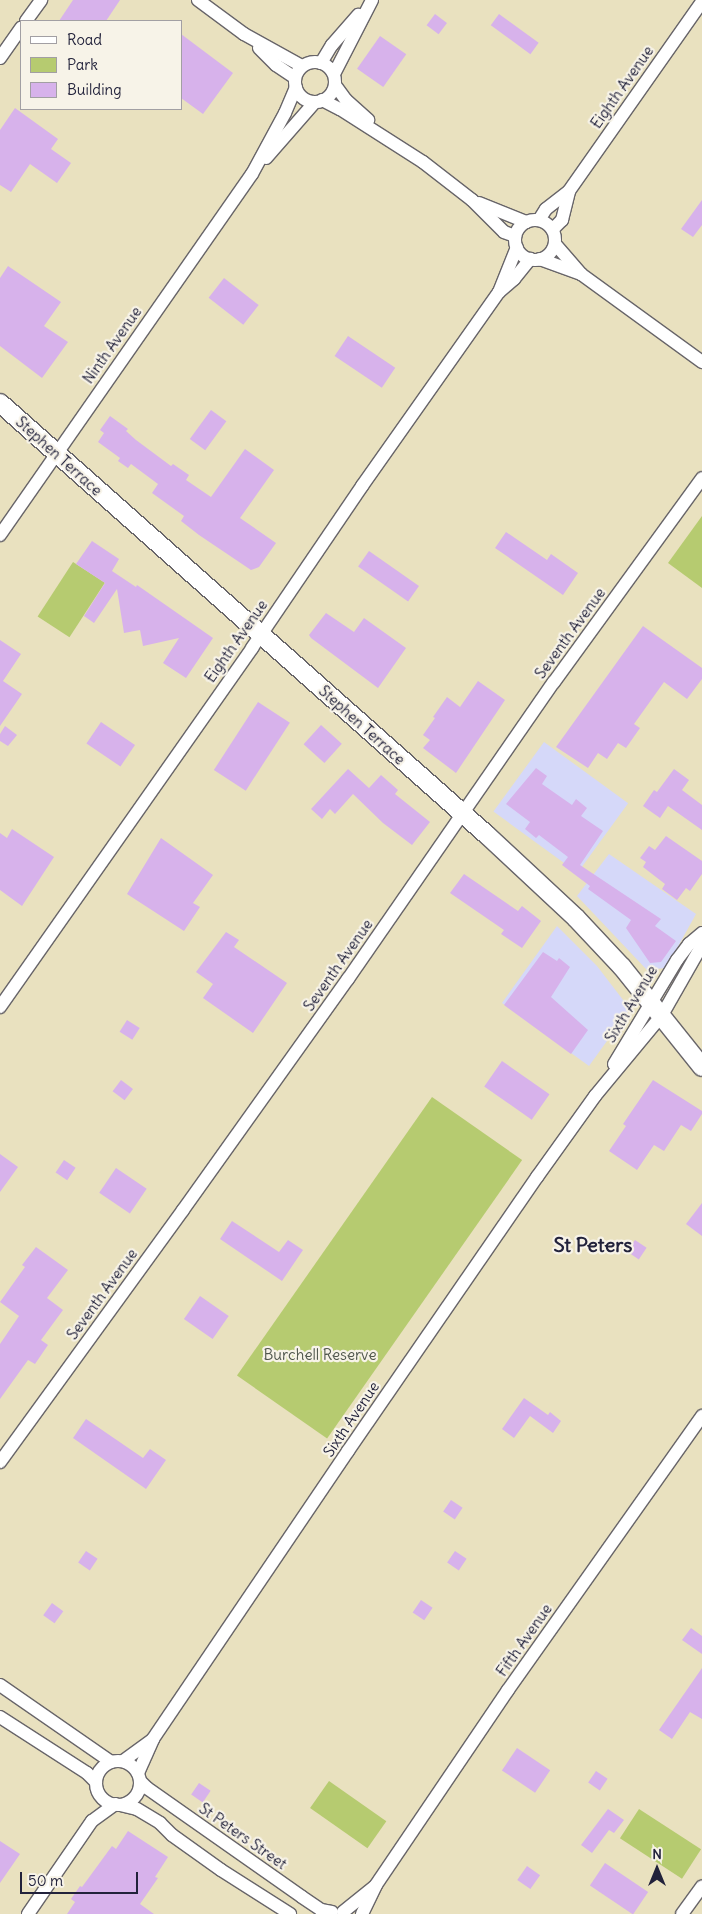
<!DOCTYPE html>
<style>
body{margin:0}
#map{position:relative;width:702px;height:1914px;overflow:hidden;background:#e9e1bf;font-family:Delius,sans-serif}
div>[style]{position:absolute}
.built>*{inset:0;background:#d5d8f9;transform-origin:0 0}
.green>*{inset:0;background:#b6cb70;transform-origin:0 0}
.building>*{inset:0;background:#d7b2eb;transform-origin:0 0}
.roads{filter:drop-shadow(1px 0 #686569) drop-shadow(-1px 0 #686569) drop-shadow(0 1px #686569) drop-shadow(0 -1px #686569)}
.minor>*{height:12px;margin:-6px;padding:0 6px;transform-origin:6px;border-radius:6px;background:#fff}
.minor>.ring{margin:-6px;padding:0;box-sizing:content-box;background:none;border:12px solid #fff;border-radius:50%}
.secondary>*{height:18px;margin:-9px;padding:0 9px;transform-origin:9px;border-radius:9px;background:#fff}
span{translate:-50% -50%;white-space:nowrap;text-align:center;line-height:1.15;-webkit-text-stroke:4.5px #f7f3e8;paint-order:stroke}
.street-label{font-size:15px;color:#22223b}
.park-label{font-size:15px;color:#4e554b}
.district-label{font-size:20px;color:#22223b;font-weight:700}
.legend{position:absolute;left:20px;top:20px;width:162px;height:90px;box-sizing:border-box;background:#f7f3e8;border:1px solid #a29fa3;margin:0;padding:6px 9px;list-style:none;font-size:15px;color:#22223b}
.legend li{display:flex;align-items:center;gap:10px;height:25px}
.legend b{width:25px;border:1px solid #a29fa3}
.north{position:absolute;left:632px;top:1844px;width:50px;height:50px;-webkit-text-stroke:4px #f7f3e8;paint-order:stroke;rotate:0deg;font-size:14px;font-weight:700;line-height:20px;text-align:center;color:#22223b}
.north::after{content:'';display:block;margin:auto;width:18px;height:22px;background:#22223b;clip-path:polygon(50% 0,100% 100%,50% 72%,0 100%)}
.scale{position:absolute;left:20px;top:1872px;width:118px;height:22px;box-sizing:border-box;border:2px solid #22223b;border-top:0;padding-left:6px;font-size:15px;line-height:18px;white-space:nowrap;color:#22223b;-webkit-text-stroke:4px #f7f3e8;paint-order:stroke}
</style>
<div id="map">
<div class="built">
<div style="left:544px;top:742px;width:104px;height:86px;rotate:36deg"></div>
<div style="clip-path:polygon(609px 854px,696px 914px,666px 968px,647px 970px,577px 896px)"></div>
<div style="clip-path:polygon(557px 926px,597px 966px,630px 1009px,589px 1066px,502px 1003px)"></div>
</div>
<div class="green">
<div style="clip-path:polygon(702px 516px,702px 588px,668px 563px)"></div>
<div style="left:73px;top:562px;width:38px;height:65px;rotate:33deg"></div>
<div style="left:432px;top:1097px;width:110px;height:340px;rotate:35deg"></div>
<div style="left:329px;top:1781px;width:70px;height:33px;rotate:35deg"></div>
<div style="left:639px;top:1809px;width:74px;height:35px;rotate:33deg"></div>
</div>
<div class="building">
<div style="clip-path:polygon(73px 0,120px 0,106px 21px,59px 21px)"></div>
<div style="left:435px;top:14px;width:15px;height:14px;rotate:37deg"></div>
<div style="left:499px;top:14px;width:49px;height:14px;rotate:36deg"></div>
<div style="clip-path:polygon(181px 34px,233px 73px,203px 114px,181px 98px)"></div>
<div style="left:380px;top:36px;width:32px;height:40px;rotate:35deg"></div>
<div style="clip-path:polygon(15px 108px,58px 139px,51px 149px,71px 163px,57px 183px,30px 164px,11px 192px,0 185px,0 130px)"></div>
<div style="clip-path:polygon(702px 200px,702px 225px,693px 237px,681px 229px)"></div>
<div style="clip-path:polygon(8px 266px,61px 302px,44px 326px,68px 342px,42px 378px,0 346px,0 278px)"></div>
<div style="left:224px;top:278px;width:44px;height:25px;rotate:38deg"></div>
<div style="left:348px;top:336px;width:57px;height:24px;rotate:34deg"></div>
<div style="left:211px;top:410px;width:19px;height:36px;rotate:36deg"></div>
<div style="clip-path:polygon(110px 416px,128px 429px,126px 431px,136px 440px,171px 466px,173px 464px,189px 475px,186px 480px,211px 497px,245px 449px,274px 470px,240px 518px,276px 543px,259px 567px,251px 570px,199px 535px,181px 521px,184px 516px,152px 493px,158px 484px,131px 464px,128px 468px,118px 461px,120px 458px,98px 442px,104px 433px,100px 430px)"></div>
<div style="clip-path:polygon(506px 532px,547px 560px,551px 554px,578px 573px,563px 595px,495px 548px)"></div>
<div style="clip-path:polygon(92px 541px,119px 559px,112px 571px,136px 587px,137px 585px,213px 638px,186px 678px,163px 663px,179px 638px,143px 646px,140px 630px,124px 633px,117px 589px,94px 623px,84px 616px,105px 583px,76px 564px)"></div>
<div style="left:369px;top:551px;width:61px;height:19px;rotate:35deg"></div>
<div style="clip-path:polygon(326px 613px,354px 632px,364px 618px,406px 648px,378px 688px,311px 638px,309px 635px)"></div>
<div style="clip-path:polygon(643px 626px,702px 668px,702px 679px,687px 699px,664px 682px,634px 724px,640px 728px,626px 748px,618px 743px,607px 759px,598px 753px,588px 768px,556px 747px)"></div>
<div style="clip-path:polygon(0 640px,21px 654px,3px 681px,22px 694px,0 726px)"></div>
<div style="clip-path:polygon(478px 681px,505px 700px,456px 773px,423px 748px,430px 740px,423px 735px,435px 718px,433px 717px,447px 697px,460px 707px)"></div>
<div style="left:258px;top:702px;width:38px;height:81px;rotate:33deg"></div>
<div style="left:101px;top:722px;width:41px;height:26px;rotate:34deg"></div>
<div style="left:321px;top:725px;width:28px;height:26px;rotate:42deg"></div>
<div style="clip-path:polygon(5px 726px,17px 735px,8px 746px,0 741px,0 734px)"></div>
<div style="clip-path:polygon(536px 768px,547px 776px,542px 784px,572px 805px,576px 799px,587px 808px,581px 816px,603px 831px,580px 865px,661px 919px,655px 926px,676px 941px,661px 962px,650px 963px,626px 928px,631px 920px,588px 889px,590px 886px,562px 865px,568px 857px,539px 835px,536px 838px,525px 829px,530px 822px,506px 804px)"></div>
<div style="clip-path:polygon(348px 769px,369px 788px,381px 775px,398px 790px,395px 794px,430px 822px,412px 845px,383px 823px,353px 794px,335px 814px,330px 809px,322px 819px,311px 809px)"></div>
<div style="clip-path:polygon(674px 769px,689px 780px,682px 790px,702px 805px,702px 830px,668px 806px,660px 818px,643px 806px,654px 790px,657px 792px)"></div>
<div style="clip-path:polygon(12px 829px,54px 857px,22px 906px,0 890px,0 833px,7px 838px)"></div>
<div style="clip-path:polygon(666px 836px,702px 861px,702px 874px,690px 891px,686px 888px,677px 900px,662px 889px,665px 884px,643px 867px,646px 862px,640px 858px,649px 846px,655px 850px)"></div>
<div style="clip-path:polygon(161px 838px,213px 875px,193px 903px,200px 907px,184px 931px,127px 894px)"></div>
<div style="clip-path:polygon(464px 874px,518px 911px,522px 906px,541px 921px,522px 948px,501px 934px,504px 930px,450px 893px)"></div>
<div style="clip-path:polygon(226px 932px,239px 940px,234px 947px,287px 983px,253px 1033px,203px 998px,213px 984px,196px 972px)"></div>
<div style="clip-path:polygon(543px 952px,557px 961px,559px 958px,570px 967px,551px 997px,588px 1030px,571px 1054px,504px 1005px)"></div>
<div style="left:127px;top:1020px;width:15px;height:14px;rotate:32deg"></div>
<div style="left:502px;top:1061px;width:58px;height:31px;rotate:35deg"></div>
<div style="left:121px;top:1080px;width:15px;height:14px;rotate:37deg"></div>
<div style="clip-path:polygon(653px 1080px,702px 1111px,702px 1114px,691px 1131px,681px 1125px,664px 1151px,654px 1145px,637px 1170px,609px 1151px,626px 1126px,623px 1124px)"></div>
<div style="clip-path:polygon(0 1154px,18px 1167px,0 1192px)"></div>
<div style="left:64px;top:1160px;width:14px;height:15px;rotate:34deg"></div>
<div style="left:116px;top:1168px;width:37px;height:30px;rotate:34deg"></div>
<div style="clip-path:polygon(702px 1203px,702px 1236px,686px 1224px)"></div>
<div style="clip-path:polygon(232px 1221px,279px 1252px,288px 1240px,303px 1250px,282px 1281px,220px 1239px)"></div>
<div style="left:635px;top:1240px;width:14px;height:14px;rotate:34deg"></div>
<div style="clip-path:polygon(36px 1247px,68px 1270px,47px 1298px,63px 1310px,41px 1340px,48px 1345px,35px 1364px,28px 1360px,0 1399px,0 1344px,19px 1316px,0 1302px,25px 1267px,22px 1265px)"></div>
<div style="left:200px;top:1296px;width:35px;height:28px;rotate:35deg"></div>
<div style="clip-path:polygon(524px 1398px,548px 1415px,550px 1412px,561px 1421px,553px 1433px,530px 1416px,514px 1438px,502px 1429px)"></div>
<div style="clip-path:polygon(86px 1419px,143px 1458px,150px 1449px,166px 1460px,146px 1489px,73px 1438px)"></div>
<div style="left:451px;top:1500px;width:14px;height:14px;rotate:34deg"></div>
<div style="left:86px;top:1551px;width:14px;height:14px;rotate:34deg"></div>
<div style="left:455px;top:1551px;width:14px;height:14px;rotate:34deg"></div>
<div style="left:421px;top:1600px;width:14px;height:15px;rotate:34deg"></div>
<div style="left:52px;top:1603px;width:14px;height:15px;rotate:36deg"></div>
<div style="clip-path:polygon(691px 1628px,702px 1636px,702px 1654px,682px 1640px)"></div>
<div style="clip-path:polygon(702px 1668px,702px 1719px,690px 1712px,672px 1739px,659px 1730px)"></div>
<div style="left:517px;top:1748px;width:40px;height:27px;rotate:34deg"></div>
<div style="left:596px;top:1771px;width:14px;height:14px;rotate:34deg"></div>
<div style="left:199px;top:1783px;width:14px;height:14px;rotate:34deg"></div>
<div style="clip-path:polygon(608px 1809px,624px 1820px,614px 1833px,609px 1830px,592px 1853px,581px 1845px)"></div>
<div style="clip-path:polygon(128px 1831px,168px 1857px,155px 1877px,158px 1878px,140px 1904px,154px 1914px,67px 1914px,75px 1902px,71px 1899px,80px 1886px,82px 1887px,112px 1846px,116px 1849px)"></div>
<div style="clip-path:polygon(0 1841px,20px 1854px,0 1883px)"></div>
<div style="left:605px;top:1863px;width:52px;height:27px;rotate:34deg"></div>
<div style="left:527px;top:1866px;width:16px;height:17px;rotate:35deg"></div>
</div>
<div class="roads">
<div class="minor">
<div style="left:198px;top:0;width:57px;rotate:36.5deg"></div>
<div style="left:244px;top:34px;width:66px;rotate:28.9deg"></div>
<div style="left:26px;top:21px;width:26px;rotate:-54deg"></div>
<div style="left:259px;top:48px;width:24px;rotate:45deg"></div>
<div style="left:276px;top:65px;width:23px;rotate:34deg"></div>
<div style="left:0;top:58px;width:37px;rotate:-55deg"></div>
<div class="ring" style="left:295px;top:62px;width:28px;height:28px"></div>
<div style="left:321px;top:63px;width:21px;rotate:-59deg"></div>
<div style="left:332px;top:45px;width:40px;rotate:-49deg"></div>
<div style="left:334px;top:74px;width:83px;rotate:-62.8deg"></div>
<div style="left:335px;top:85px;width:19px;rotate:54deg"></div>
<div style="left:346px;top:100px;width:30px;rotate:42deg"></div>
<div style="left:322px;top:100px;width:20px;rotate:27deg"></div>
<div style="left:340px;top:109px;width:98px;rotate:32.6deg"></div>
<div style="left:423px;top:162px;width:62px;rotate:37.8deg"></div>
<div style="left:472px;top:200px;width:45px;rotate:45deg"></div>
<div style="left:504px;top:232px;width:12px;rotate:20deg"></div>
<div style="left:266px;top:158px;width:74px;rotate:-48.8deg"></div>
<div style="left:479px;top:203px;width:51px;rotate:22deg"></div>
<div class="ring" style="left:515px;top:220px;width:28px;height:28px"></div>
<div style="left:539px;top:220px;width:13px;rotate:-58deg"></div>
<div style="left:546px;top:209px;width:29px;rotate:-38deg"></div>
<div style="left:569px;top:191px;width:231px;rotate:-54.9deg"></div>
<div style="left:553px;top:229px;width:13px;rotate:-45deg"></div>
<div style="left:562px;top:220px;width:30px;rotate:-76deg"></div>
<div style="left:555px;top:244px;width:40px;rotate:49deg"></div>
<div style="left:581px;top:274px;width:150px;rotate:36deg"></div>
<div style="left:540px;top:259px;width:44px;rotate:20.1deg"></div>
<div style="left:499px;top:292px;width:48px;rotate:-68.2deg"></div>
<div style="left:0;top:535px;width:440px;rotate:-55.1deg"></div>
<div style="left:252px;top:174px;width:69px;rotate:-61.6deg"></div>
<div style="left:285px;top:113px;width:28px;rotate:-67deg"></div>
<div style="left:0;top:1007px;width:439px;rotate:-54.9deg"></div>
<div style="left:252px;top:648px;width:196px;rotate:-55.8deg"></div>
<div style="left:362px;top:486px;width:237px;rotate:-54.8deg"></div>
<div style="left:499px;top:292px;width:20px;rotate:-41deg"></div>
<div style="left:514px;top:279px;width:26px;rotate:-51deg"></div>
<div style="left:614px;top:1064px;width:122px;rotate:-58.8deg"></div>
<div style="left:677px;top:960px;width:20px;rotate:-53deg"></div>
<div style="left:689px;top:944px;width:17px;rotate:-40deg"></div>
<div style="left:0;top:1462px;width:311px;rotate:-54deg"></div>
<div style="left:183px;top:1210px;width:284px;rotate:-54.5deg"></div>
<div style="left:348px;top:979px;width:361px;rotate:-55.3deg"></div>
<div style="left:554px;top:682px;width:252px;rotate:-54deg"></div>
<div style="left:0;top:1685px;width:135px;rotate:34.7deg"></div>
<div style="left:0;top:1717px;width:103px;rotate:32.8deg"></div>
<div style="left:87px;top:1773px;width:13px;rotate:45deg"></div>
<div style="left:123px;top:1761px;width:37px;rotate:-36deg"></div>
<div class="ring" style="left:96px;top:1761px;width:32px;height:32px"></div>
<div style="left:138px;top:1773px;width:37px;rotate:-66deg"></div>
<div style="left:153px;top:1739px;width:348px;rotate:-55.9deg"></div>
<div style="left:348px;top:1451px;width:333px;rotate:-55.4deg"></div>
<div style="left:537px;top:1177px;width:100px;rotate:-54.4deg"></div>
<div style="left:595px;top:1096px;width:105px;rotate:-50.4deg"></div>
<div style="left:662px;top:1015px;width:81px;rotate:-60.3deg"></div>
<div style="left:140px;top:1781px;width:10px;rotate:45deg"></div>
<div style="left:147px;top:1788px;width:189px;rotate:35.1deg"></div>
<div style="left:302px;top:1897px;width:23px;rotate:34deg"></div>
<div style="left:321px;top:1910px;width:11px;rotate:10deg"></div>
<div style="left:120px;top:1805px;width:17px;rotate:13deg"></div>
<div style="left:137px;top:1809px;width:27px;rotate:31deg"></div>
<div style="left:160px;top:1823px;width:17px;rotate:45deg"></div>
<div style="left:172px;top:1835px;width:60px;rotate:35.5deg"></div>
<div style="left:221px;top:1870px;width:82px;rotate:32.5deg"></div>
<div style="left:343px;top:1912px;width:40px;rotate:-39deg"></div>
<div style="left:28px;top:1914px;width:113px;rotate:-55.5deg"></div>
<div style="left:92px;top:1821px;width:29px;rotate:-36deg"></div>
<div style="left:362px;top:1914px;width:32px;rotate:-64deg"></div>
<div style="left:376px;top:1885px;width:235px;rotate:-55.9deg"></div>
<div style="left:508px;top:1690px;width:336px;rotate:-54.7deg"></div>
<div style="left:682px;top:1914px;width:34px;rotate:-54deg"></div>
</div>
<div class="secondary">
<div style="left:0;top:403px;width:651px;rotate:41.58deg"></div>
<div style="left:487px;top:835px;width:122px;rotate:43deg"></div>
<div style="left:576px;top:918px;width:67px;rotate:46.8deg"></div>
<div style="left:622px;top:967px;width:128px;rotate:51.3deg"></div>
</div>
</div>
<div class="street-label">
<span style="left:622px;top:87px;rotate:-55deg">Eighth Avenue</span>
<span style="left:112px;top:345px;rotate:-55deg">Ninth Avenue</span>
<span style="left:59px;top:456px;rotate:42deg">Stephen Terrace</span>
<span style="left:570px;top:633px;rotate:-54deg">Seventh Avenue</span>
<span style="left:236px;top:641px;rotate:-55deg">Eighth Avenue</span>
<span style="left:362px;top:725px;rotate:42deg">Stephen Terrace</span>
<span style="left:338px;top:965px;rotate:-55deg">Seventh Avenue</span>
<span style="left:631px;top:1004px;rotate:-59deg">Sixth Avenue</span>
<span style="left:102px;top:1294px;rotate:-54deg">Seventh Avenue</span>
<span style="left:351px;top:1419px;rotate:-56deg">Sixth Avenue</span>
<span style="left:524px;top:1640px;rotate:-55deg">Fifth Avenue</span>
<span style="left:243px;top:1836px;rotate:35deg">St Peters Street</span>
</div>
<div class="park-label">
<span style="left:320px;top:1355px">Burchell Reserve</span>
</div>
<div class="district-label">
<span style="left:593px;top:1244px">St Peters</span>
</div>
<ul class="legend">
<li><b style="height:6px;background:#fff"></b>Road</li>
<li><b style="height:14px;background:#b6cb70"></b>Park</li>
<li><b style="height:14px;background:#d7b2eb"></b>Building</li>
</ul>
<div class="north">N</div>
<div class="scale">50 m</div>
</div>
